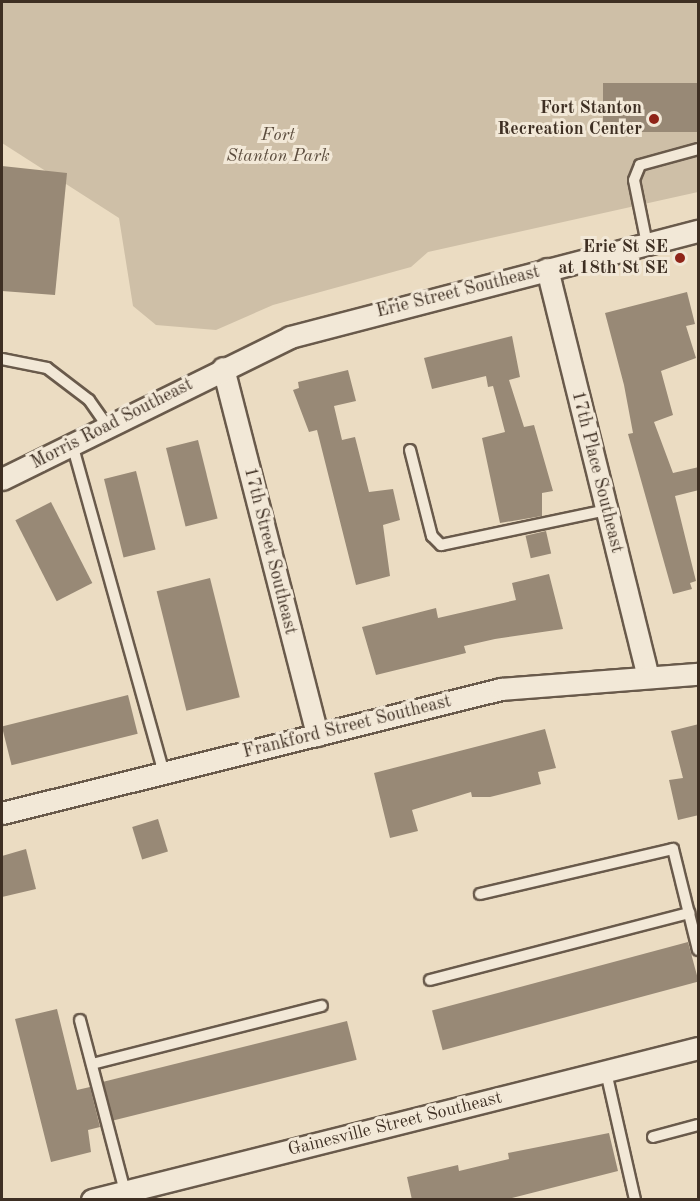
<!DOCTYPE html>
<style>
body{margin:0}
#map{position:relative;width:700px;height:1201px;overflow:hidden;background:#ebdcc2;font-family:"Old Standard TT",serif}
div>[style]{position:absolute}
.green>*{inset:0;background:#cebfa7}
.building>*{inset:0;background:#988976;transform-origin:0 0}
.roads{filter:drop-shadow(2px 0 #695a4b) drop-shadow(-2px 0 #695a4b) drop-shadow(0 2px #695a4b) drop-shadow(0 -2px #695a4b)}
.service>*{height:10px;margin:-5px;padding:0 5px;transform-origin:5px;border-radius:5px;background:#f2e8d7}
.minor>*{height:21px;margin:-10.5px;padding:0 10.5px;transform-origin:10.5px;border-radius:10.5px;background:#f2e8d7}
.dots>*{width:16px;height:16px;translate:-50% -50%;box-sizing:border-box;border:3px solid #f2e8d7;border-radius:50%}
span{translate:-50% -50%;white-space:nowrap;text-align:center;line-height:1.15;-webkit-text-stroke:6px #f2e8d7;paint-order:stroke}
.poi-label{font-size:18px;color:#3e2f23;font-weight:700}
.right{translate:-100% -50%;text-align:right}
.park-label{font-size:18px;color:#5b4c3d;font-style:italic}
.street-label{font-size:18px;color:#3e2f23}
.frame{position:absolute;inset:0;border:3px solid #3e2f23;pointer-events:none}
</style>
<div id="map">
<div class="green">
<div style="clip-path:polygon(2px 2px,698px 2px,698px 192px,428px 252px,411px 267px,273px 305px,216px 330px,156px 325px,133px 306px,119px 218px,2px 143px)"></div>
</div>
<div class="building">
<div style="left:699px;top:83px;width:49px;height:96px;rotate:90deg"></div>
<div style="clip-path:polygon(2px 166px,67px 173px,55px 295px,2px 291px)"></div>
<div style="clip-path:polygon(687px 292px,695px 324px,686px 326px,696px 358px,661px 371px,673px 415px,654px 422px,673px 473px,699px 467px,699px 490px,675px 496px,696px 581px,690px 583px,692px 589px,673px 594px,628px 434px,633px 433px,624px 385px,605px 313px)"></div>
<div style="clip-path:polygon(512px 336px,520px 377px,509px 380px,524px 427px,534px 425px,553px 491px,542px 493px,542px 516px,500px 523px,482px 438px,505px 432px,493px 386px,488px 387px,486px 376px,432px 389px,424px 358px)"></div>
<div style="clip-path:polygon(348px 370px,356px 401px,334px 406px,342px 440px,355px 437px,369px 492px,393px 489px,400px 520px,383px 525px,390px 576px,356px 585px,317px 430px,309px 432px,293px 390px,299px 388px,298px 382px)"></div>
<div style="left:198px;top:440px;width:81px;height:33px;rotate:76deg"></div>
<div style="left:136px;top:471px;width:81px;height:33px;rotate:76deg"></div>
<div style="left:51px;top:502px;width:91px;height:40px;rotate:63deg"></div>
<div style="left:546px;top:531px;width:23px;height:21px;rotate:77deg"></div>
<div style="clip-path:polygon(549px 574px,563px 629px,495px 639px,464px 646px,466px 653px,376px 675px,362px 627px,436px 608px,438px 618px,516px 600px,512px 583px)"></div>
<div style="left:210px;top:578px;width:123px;height:55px;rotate:76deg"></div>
<div style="left:128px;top:695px;width:40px;height:130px;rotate:76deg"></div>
<div style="clip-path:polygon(699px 724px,699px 815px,678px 820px,669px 780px,683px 778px,671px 731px)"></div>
<div style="clip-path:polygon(545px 729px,556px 768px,538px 772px,541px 784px,490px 797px,472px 797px,471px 792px,412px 810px,418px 831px,390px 838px,374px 773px)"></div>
<div style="left:158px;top:819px;width:34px;height:27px;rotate:73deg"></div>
<div style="clip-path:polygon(26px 849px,36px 889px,2px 897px,2px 856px)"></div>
<div style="left:688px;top:942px;width:41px;height:265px;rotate:75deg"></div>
<div style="clip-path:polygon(57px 1009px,77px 1090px,90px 1087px,100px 1127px,88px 1130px,91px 1152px,51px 1162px,15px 1019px)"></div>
<div style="left:347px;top:1021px;width:40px;height:251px;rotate:76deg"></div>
<div style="clip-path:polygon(609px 1133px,618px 1171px,504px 1200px,412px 1200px,407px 1177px,458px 1165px,459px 1171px,509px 1159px,508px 1153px)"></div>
</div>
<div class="roads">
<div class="service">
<div style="left:647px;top:244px;width:65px;rotate:-101.5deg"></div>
<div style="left:634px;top:180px;width:16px;rotate:-68deg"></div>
<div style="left:640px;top:165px;width:60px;rotate:-15.4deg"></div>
<div style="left:2px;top:359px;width:46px;rotate:11.3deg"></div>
<div style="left:47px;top:368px;width:53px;rotate:37.3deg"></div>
<div style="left:89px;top:400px;width:32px;rotate:55deg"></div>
<div style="left:72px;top:444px;width:342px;rotate:74.4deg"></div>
<div style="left:410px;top:450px;width:89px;rotate:75.7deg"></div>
<div style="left:432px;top:536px;width:13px;rotate:45deg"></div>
<div style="left:441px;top:545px;width:170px;rotate:-11.9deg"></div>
<div style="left:480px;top:894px;width:198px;rotate:-13.1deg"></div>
<div style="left:673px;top:849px;width:104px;rotate:76.1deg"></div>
<div style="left:430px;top:980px;width:268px;rotate:-14.5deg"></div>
<div style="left:80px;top:1020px;width:177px;rotate:75.3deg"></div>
<div style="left:92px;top:1064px;width:237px;rotate:-14.2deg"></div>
<div style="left:606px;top:1072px;width:131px;rotate:77.2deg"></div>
<div style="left:653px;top:1137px;width:47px;rotate:-14.9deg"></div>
</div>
<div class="minor">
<div style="left:547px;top:269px;width:419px;rotate:76.1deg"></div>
<div style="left:223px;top:368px;width:379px;rotate:75.6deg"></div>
<div style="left:2px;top:479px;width:321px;rotate:-26.2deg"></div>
<div style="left:290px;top:337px;width:422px;rotate:-14.6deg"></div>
<div style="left:2px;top:813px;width:514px;rotate:-13.96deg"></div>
<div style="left:501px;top:689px;width:198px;rotate:-4.4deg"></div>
<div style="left:92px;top:1200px;width:625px;rotate:-14.08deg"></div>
</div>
</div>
<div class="dots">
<div style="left:654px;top:119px;background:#8f2418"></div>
<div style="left:680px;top:258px;background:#8f2418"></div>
</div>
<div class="poi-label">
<span class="right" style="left:642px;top:119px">Fort Stanton<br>Recreation Center</span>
<span class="right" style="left:668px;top:258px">Erie St SE<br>at 18th St SE</span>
</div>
<div class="park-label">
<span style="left:278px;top:146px">Fort<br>Stanton Park</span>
</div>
<div class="street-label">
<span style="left:458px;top:292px;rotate:-14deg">Erie Street Southeast</span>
<span style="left:112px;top:424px;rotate:-27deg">Morris Road Southeast</span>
<span style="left:597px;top:472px;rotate:76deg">17th Place Southeast</span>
<span style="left:270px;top:551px;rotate:76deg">17th Street Southeast</span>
<span style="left:347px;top:727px;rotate:-14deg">Frankford Street Southeast</span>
<span style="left:395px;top:1124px;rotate:-14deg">Gainesville Street Southeast</span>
</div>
<div class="frame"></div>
</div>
